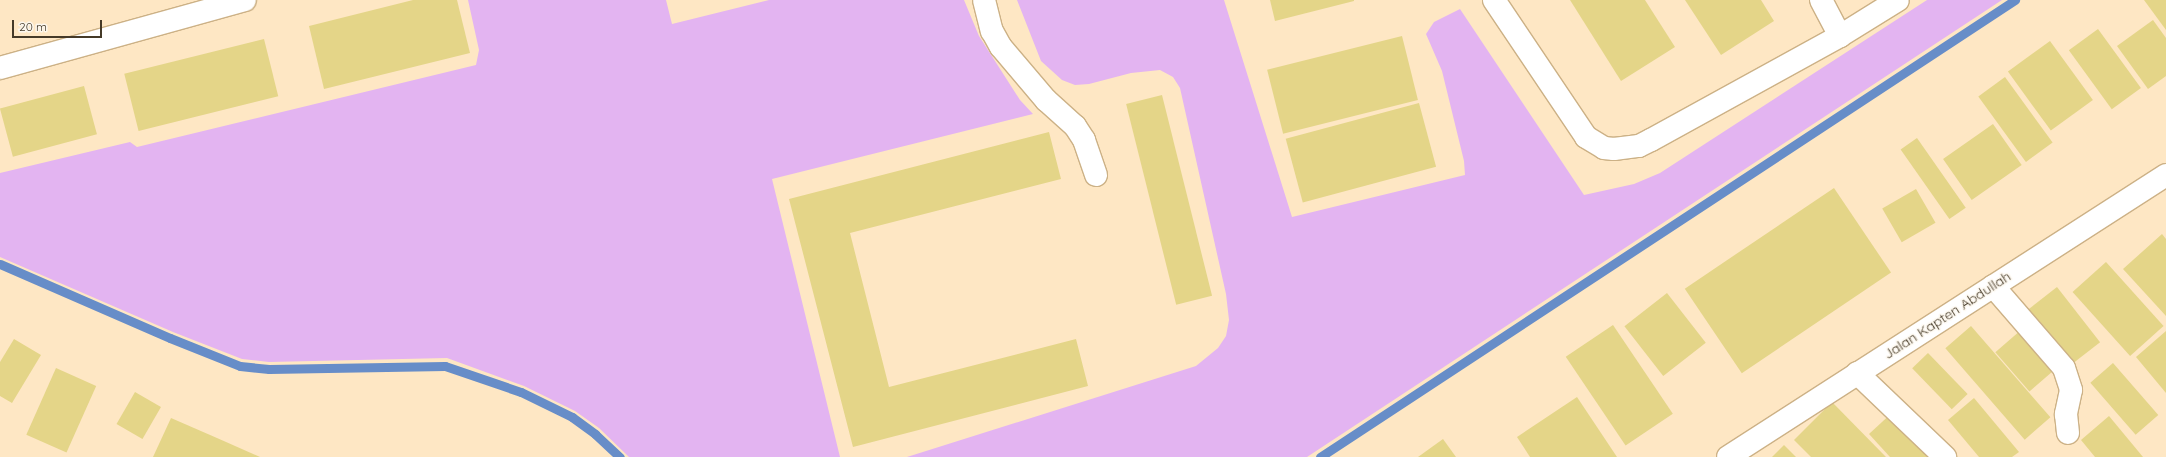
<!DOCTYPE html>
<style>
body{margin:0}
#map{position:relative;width:2166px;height:457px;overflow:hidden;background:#fee7c4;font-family:Quicksand,sans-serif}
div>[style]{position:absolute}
.green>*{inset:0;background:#e3b4f1}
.stream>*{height:9px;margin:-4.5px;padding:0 4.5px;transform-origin:4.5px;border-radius:4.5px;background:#678dc8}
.building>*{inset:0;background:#e4d588;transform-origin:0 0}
.roads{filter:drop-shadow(1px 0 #ccb186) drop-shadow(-1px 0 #ccb186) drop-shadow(0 1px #ccb186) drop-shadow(0 -1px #ccb186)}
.street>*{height:22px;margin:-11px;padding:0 11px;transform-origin:11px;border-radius:11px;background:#fff}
.secondary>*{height:22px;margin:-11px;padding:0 11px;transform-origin:11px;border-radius:11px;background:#fff}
span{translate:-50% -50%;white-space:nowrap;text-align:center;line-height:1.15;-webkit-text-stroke:3px #fcf7ee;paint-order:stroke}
.street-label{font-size:14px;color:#453a28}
.scale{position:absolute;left:12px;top:20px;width:90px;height:18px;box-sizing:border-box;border:2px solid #453a28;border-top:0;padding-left:5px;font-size:12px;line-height:14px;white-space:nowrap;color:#453a28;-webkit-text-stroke:3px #fcf7ee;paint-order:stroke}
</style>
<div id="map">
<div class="green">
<div style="clip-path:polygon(468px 0,666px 0,672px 24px,769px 0,964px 0,979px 36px,1020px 100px,1033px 114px,772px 179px,840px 457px,629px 457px,599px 428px,575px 411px,524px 386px,447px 358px,269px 362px,242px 359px,173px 332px,0 257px,0 173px,130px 142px,137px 147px,476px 65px,479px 50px)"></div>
<div style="clip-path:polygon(1017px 0,1224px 0,1292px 217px,1465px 175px,1464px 161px,1442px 71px,1426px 34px,1434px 22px,1460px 9px,1584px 195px,1634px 184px,1660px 173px,1927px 0,2002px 0,1307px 457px,907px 457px,1196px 366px,1218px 348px,1226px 336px,1229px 320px,1226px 294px,1180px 88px,1173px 77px,1160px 70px,1131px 73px,1089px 84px,1075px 85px,1062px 80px,1041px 61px)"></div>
</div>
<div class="stream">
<div style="left:0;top:264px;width:185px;rotate:23.5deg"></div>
<div style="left:170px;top:338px;width:75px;rotate:21.8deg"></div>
<div style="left:240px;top:366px;width:29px;rotate:6deg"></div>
<div style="left:269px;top:369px;width:176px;rotate:-1deg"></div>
<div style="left:445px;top:366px;width:80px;rotate:18.9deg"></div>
<div style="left:521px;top:392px;width:57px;rotate:26.1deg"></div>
<div style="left:572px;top:417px;width:29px;rotate:36deg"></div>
<div style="left:595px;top:434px;width:34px;rotate:43deg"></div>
<div style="left:1320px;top:457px;width:832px;rotate:-33.33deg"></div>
</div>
<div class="building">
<div style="clip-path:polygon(413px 0,457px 0,470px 53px,324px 89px,309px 26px)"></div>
<div style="clip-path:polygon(1270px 0,1354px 0,1354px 1px,1275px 21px)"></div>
<div style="clip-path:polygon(1570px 0,1645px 0,1675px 47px,1621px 81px)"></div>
<div style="clip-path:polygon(1685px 0,1761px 0,1774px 21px,1721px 55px)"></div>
<div style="clip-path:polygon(2144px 0,2166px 0,2166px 30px)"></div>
<div style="clip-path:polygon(2153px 20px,2166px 38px,2166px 76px,2148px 89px,2117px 46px)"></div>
<div style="left:2098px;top:29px;width:73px;height:36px;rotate:54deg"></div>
<div style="left:1402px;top:36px;width:66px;height:139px;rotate:76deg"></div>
<div style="left:264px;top:39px;width:59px;height:144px;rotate:76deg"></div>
<div style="left:2050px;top:41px;width:73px;height:52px;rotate:54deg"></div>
<div style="left:2005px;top:77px;width:81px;height:33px;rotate:54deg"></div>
<div style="left:84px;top:86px;width:50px;height:87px;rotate:75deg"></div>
<div style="left:1162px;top:95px;width:207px;height:37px;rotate:76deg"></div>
<div style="left:1419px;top:103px;width:66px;height:138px;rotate:75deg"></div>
<div style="left:1993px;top:124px;width:50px;height:61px;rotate:55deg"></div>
<div style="clip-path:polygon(1049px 132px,1061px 179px,850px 233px,889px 387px,1076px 339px,1088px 386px,853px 447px,789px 199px)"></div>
<div style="left:1917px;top:138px;width:85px;height:20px;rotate:55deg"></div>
<div style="left:1834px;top:188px;width:102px;height:180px;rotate:56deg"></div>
<div style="left:1916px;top:189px;width:39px;height:39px;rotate:60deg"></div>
<div style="clip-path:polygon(2162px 234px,2166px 239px,2166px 316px,2123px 269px)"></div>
<div style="left:2106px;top:262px;width:86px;height:45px;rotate:48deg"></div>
<div style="left:2057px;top:287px;width:70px;height:36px;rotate:52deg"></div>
<div style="left:1667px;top:293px;width:63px;height:54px;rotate:52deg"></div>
<div style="left:1613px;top:325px;width:107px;height:57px;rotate:56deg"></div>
<div style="left:1971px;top:326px;width:121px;height:34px;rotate:49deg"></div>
<div style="left:2021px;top:330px;width:52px;height:34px;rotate:49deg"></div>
<div style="clip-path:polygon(2166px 331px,2166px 393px,2136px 357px)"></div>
<div style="clip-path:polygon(14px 339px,41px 355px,12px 403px,0 396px,0 362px)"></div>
<div style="left:1928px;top:353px;width:57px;height:22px;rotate:46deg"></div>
<div style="left:2113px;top:363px;width:69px;height:30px;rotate:49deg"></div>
<div style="left:56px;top:368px;width:44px;height:73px;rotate:24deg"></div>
<div style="left:135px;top:392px;width:30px;height:37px;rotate:30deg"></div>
<div style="clip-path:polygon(1577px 397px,1617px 457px,1530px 457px,1517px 437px)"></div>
<div style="clip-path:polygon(1974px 398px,2019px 452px,2012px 457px,1979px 457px,1948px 420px)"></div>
<div style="clip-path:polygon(1832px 402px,1886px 457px,1811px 457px,1794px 440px)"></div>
<div style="clip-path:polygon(1895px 410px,1939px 457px,1890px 457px,1869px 434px)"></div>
<div style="clip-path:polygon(2109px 416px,2143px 457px,2095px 457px,2081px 440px)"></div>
<div style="clip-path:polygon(171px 418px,217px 438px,260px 457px,153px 457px)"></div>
<div style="clip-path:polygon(1443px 439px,1456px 457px,1418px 457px)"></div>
<div style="clip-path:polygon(1784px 445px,1796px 457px,1772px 457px)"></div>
</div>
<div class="roads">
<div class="street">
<div style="left:984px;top:0;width:32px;rotate:76deg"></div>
<div style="left:992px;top:31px;width:18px;rotate:61deg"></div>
<div style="left:1001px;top:47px;width:70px;rotate:49.7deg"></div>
<div style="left:1046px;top:100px;width:39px;rotate:42deg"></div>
<div style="left:1075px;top:126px;width:17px;rotate:57deg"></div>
<div style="left:1084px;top:140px;width:37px;rotate:71deg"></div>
<div style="left:1494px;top:0;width:165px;rotate:56.1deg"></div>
<div style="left:1586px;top:137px;width:21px;rotate:31deg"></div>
<div style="left:1604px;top:148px;width:10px;rotate:6deg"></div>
<div style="left:1614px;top:149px;width:25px;rotate:-7deg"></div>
<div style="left:1639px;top:146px;width:13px;rotate:-27deg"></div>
<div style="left:1651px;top:140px;width:216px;rotate:-28.8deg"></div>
<div style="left:1840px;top:36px;width:68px;rotate:-31.8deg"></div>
<div style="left:1821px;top:0;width:41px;rotate:62.2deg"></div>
<div style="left:0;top:68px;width:254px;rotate:-15.5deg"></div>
<div style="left:1993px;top:286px;width:108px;rotate:49.1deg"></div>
<div style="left:2064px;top:368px;width:23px;rotate:72deg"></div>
<div style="left:2071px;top:390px;width:25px;rotate:102deg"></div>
<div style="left:2066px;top:414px;width:19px;rotate:84deg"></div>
<div style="left:1857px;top:373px;width:122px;rotate:43.7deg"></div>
</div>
<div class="secondary">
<div style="left:1728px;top:457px;width:521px;rotate:-32.77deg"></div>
</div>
</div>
<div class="street-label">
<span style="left:1947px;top:315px;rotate:-33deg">Jalan Kapten Abdullah</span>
</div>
<div class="scale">20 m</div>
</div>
